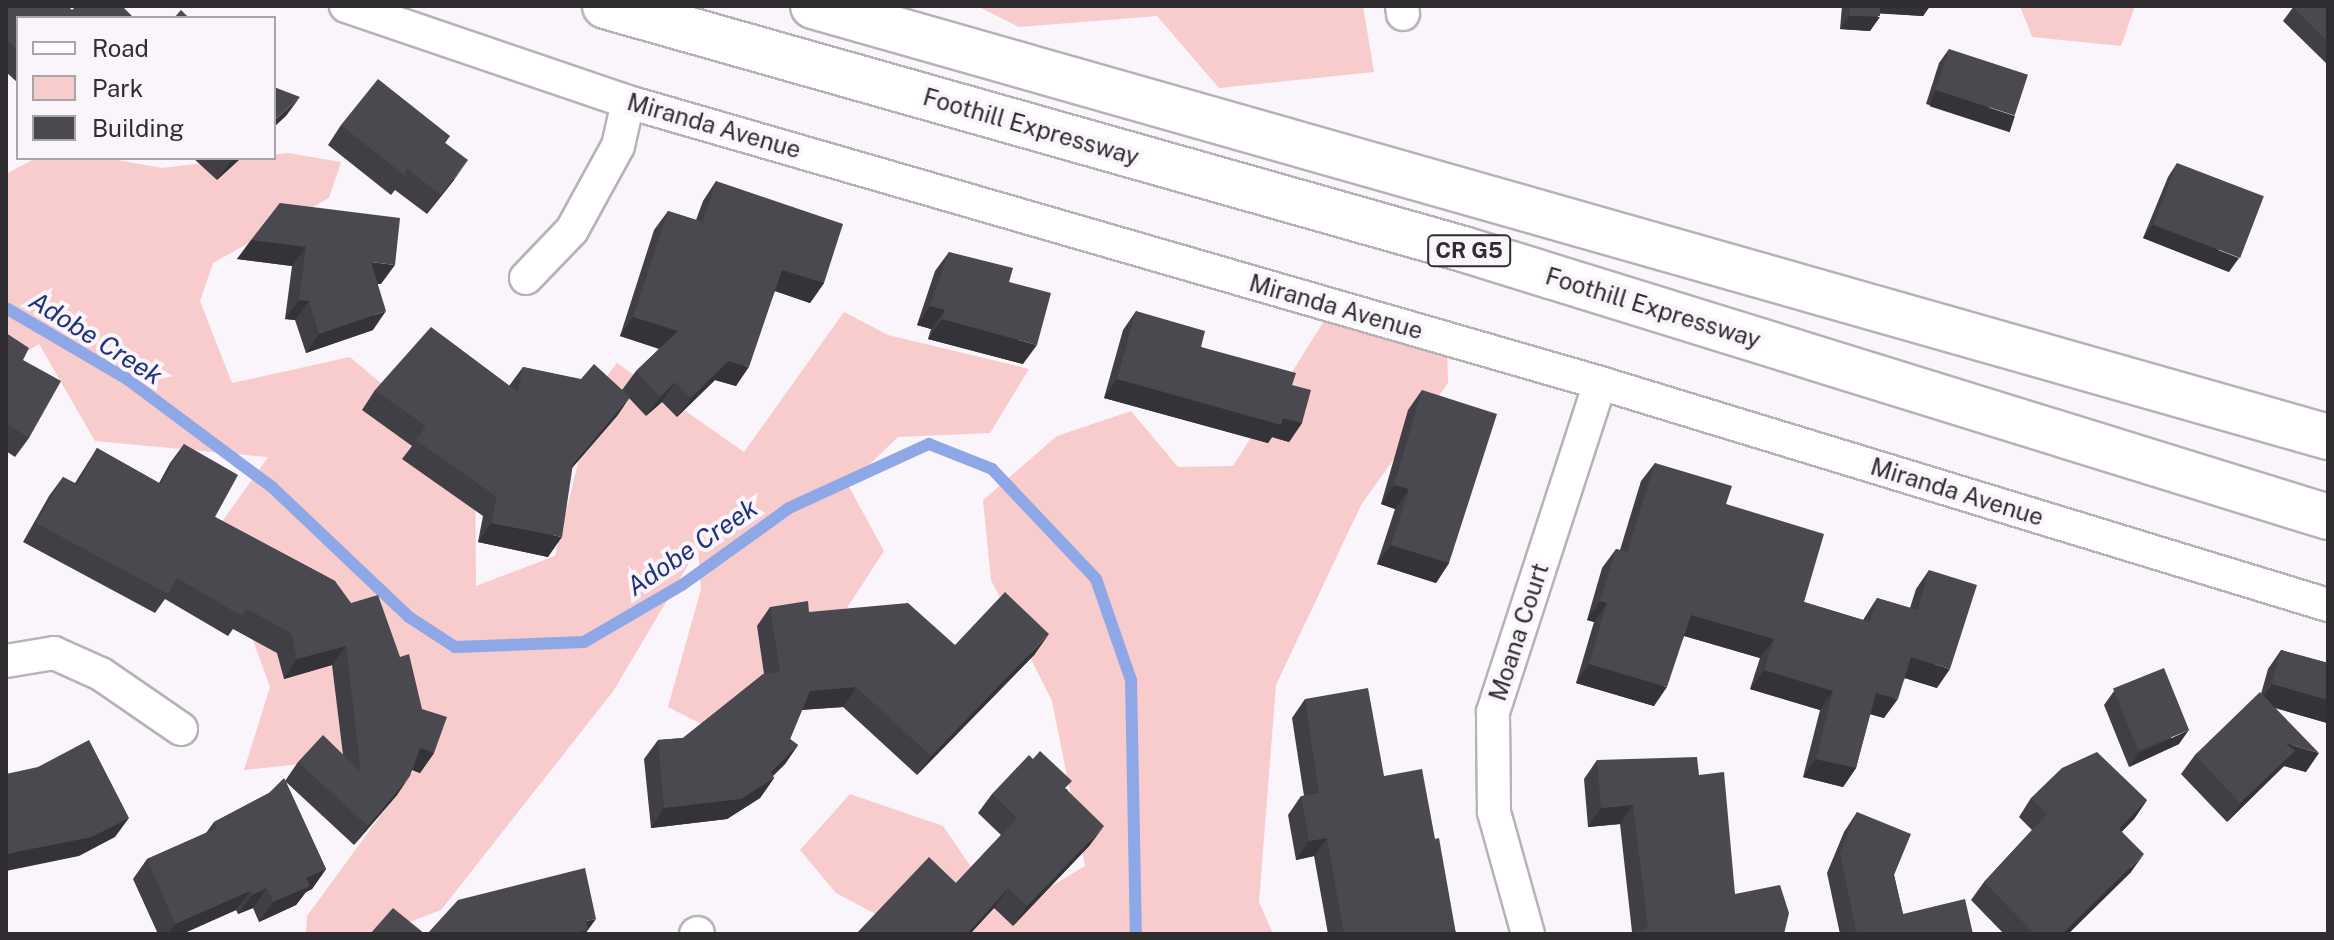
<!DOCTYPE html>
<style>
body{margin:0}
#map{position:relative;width:2334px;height:940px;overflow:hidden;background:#faf4fb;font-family:"Public Sans",sans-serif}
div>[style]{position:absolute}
.green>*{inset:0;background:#f8cbcd}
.stream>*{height:12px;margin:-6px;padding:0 6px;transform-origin:6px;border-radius:6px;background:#8ea7e7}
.roads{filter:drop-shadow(2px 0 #b7b1b8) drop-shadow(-2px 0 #b7b1b8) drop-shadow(0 2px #b7b1b8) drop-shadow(0 -2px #b7b1b8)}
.minor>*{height:32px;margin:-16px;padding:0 16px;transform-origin:16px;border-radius:16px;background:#fff}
.trunk>*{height:44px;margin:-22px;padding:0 22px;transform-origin:22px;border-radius:22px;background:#fff}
.wall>*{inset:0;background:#403f45}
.shaded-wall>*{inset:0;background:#343338;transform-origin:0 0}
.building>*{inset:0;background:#4a4950;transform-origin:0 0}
span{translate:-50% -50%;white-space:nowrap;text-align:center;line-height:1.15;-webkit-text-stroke:8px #faf4fb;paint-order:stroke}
.shield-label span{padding:2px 6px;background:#faf4fb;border:2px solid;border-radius:6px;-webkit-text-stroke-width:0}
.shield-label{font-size:22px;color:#2f2d2f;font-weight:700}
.street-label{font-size:24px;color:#2f2d2f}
.water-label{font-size:26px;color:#1f337d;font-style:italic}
.frame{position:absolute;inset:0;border:8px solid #2f2d2f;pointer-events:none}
.legend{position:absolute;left:16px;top:16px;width:260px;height:144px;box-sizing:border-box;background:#faf4fb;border:2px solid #a9a4a9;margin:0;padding:10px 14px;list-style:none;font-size:24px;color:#2f2d2f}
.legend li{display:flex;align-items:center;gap:16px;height:40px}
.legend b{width:40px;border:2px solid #a9a4a9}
</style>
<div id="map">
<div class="green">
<div style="clip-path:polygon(977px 6px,1363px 6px,1374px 72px,1219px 88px,1157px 16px,1019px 27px)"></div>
<div style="clip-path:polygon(2020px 6px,2135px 6px,2121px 46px,2032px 37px)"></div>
<div style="clip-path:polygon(288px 153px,341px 162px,329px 198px,213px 263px,200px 301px,232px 383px,350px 357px,475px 463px,476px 586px,555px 556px,596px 390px,617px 363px,744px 452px,844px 312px,888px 335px,1029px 369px,990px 433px,898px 437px,848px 485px,884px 551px,836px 625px,727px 737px,668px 707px,701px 589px,698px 548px,614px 690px,441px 910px,378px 934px,306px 934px,307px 916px,413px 771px,404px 705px,348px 759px,244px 770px,270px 687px,214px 533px,268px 457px,95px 441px,39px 344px,6px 365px,6px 174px,36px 158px,106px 158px,162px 168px)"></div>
<div style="clip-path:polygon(1336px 302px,1447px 339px,1448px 383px,1361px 505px,1276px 685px,1259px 902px,1273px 934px,913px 934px,836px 893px,800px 850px,850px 794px,943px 826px,1004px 915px,1085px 866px,1052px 701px,991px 580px,983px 500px,1057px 436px,1131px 411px,1178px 467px,1233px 466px)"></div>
</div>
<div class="stream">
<div style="left:6px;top:308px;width:140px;rotate:30.4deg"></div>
<div style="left:127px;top:379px;width:181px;rotate:36.7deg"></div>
<div style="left:272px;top:487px;width:189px;rotate:43.5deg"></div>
<div style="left:409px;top:617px;width:55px;rotate:33.1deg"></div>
<div style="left:455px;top:647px;width:129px;rotate:-2.2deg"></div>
<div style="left:584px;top:642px;width:113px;rotate:-30.2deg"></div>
<div style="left:682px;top:585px;width:132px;rotate:-35.7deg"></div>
<div style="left:789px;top:508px;width:154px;rotate:-24.6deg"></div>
<div style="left:929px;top:444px;width:68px;rotate:21.6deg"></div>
<div style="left:992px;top:469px;width:151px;rotate:46.6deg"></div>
<div style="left:1096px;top:579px;width:107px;rotate:70.9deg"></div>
<div style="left:1131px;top:680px;width:254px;rotate:88.9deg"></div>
</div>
<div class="roads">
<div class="minor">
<div style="left:346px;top:6px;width:298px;rotate:18.8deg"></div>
<div style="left:628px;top:102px;width:1012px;rotate:16.12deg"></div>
<div style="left:1600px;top:383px;width:761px;rotate:16.96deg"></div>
<div style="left:1402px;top:6px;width:8px;rotate:83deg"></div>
<div style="left:526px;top:278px;width:66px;rotate:-46.2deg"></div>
<div style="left:572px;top:230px;width:96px;rotate:-61.3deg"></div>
<div style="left:618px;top:146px;width:45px;rotate:-77.2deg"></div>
<div style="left:6px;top:661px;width:49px;rotate:-9.5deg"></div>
<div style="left:54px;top:653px;width:51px;rotate:24.1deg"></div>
<div style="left:101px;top:674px;width:97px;rotate:34.5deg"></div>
<div style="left:696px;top:934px;width:2px;rotate:-27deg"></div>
<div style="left:1528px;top:934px;width:127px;rotate:-105.6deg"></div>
<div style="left:1494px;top:812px;width:100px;rotate:-90.6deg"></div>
<div style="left:1493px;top:712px;width:346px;rotate:-72deg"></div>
</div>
<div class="trunk">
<div style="left:605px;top:6px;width:892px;rotate:15.81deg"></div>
<div style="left:1463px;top:249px;width:906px;rotate:17.21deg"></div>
<div style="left:813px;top:6px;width:1575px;rotate:15.88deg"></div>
</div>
</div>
<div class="wall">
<div style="clip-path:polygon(6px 6px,72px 10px,122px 6px,18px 18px,18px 83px,6px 72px)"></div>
<div style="clip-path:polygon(1842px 6px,1930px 6px,1923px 16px,1880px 13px,1870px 31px,1840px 29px)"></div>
<div style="clip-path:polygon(2294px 6px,2328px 6px,2328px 65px,2283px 21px)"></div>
<div style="clip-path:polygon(1949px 49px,2005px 130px,1926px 104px,1939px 63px)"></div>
<div style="clip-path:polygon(341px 125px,450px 136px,445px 143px,454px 180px,427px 214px,395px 190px,391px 195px,328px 145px)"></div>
<div style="clip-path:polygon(193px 158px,241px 158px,217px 180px)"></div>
<div style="clip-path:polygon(2177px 163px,2229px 272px,2143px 238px,2168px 177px)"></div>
<div style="clip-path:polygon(716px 181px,824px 283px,810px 303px,775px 291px,736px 386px,715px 380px,677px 417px,662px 402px,646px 416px,629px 398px,617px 416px,572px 468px,548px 557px,478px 542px,483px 516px,402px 459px,412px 446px,362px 410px,375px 390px,509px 386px,523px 367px,622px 390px,636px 371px,659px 349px,620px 336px,654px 230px,668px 211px,696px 220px,703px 201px)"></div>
<div style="clip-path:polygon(280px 203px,381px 284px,378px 284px,373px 330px,306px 353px,295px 320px,285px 319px,292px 266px,237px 259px)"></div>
<div style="clip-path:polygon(949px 252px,1009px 282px,1023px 364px,928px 339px,931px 329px,917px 325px,935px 271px)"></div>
<div style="clip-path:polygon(1136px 311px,1201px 347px,1292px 385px,1302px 423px,1289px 442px,1272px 437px,1268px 443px,1104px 398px,1123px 330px)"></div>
<div style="clip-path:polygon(6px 333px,23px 360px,29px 438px,15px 457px,6px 451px)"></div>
<div style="clip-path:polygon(1422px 390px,1449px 563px,1436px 583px,1377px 564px,1395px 509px,1381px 504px,1408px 410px)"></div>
<div style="clip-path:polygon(184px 444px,215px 517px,335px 581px,434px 753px,420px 773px,412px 770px,397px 795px,354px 845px,286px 782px,326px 869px,312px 889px,306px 892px,296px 905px,259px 922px,253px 908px,238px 914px,236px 910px,182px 934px,158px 934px,133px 879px,147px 859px,206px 833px,214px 822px,269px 793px,285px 781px,298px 762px,343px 755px,332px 665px,284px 679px,277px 653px,233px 629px,228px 636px,165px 599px,155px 613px,23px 542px,49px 496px,63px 477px,75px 483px,97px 448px,159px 483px,170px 463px)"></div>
<div style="clip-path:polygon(1655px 463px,1726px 504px,1804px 602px,1863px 620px,1877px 598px,1910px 608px,1916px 589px,1929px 570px,1937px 688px,1905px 678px,1884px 718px,1870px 714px,1856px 768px,1843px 787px,1803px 777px,1820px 710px,1750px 689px,1760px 658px,1684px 636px,1654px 706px,1576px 683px,1594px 622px,1587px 620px,1602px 568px,1616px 549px,1620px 550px,1641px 481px)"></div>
<div style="clip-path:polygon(770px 607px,809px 612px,955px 645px,1035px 654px,917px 775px,843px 707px,802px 710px,790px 739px,798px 745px,785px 764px,773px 776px,774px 778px,760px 798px,727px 819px,651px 828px,644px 759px,658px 740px,683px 738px,764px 674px,757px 626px)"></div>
<div style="clip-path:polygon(2281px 650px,2328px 663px,2328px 722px,2327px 723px,2275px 708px,2306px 772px,2284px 766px,2227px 822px,2181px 774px,2195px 755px,2261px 694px,2268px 669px)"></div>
<div style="clip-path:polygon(2114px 691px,2179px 744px,2129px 767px,2104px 705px)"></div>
<div style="clip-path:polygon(1305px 699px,1384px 776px,1435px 839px,1456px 934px,1328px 934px,1314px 856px,1296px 860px,1288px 815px,1301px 796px,1304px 796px,1292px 718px)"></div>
<div style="clip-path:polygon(1597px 760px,1699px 775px,1735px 894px,1784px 934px,1632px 932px,1620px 824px,1588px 827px,1584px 779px)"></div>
<div style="clip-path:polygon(1067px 789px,1090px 845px,1013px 926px,994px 908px,970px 934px,856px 934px,956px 883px,1001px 835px,978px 813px,992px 794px)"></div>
<div style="clip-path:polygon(2031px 798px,2147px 800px,2134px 819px,2122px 831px,2131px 872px,2068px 934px,2004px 934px,1971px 900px,1984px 882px,2032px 830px,2019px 817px)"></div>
<div style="clip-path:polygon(1857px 812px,1894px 875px,1903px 914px,1973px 934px,1840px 934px,1827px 873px,1844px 832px)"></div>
</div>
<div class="shaded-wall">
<div style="clip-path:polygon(1876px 6px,1930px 6px,1923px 16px,1871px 13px)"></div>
<div style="clip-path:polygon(1849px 16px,1880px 17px,1870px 31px,1840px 29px)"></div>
<div style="left:1935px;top:90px;width:84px;height:17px;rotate:18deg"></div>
<div style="clip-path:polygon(300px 97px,286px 116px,274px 127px,274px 121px)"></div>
<div style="clip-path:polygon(234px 158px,241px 158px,217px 180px,231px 161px)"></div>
<div style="clip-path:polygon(468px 160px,454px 180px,427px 214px,441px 195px)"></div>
<div style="clip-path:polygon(2153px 225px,2239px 258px,2229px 272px,2143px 238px)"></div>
<div style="clip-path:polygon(251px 240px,306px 247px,292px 266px,237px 259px)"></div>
<div style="clip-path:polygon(371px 262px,395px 265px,381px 284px,357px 282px)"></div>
<div style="clip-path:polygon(782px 270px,824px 283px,810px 303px,769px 289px)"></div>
<div style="clip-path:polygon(299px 300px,309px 301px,295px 320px,285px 319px)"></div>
<div style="clip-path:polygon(930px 306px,945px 310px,931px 329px,917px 325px)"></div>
<div style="clip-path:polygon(386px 311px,373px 330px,306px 353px,319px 334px)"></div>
<div style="clip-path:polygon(633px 317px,678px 331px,664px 350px,620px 336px)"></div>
<div style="clip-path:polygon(942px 319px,1037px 345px,1023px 364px,928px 339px)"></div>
<div style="clip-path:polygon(728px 361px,749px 367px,736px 386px,715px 380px,677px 417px,691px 398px)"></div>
<div style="clip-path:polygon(1117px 379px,1302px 423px,1289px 442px,1272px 437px,1268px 443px,1104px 398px)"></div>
<div style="clip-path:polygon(675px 382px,662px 402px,646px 416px,660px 397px)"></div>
<div style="clip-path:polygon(630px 397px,617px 416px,559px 483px,573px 464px)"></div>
<div style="clip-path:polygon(1394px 485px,1409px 489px,1395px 509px,1381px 504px)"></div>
<div style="clip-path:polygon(491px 523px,562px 537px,548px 557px,478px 542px)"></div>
<div style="clip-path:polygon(1391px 545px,1449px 563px,1436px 583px,1377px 564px)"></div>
<div style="clip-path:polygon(1600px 601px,1607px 603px,1594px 622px,1587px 620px)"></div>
<div style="clip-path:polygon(1691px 615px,1774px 639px,1760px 658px,1678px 634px)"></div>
<div style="clip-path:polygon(1049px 634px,1035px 654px,917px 775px,931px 756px)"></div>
<div style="clip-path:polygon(346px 646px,332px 665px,284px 679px,297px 659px)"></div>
<div style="clip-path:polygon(1911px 657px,1950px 669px,1937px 688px,1898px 676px)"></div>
<div style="clip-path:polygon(1589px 664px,1667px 687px,1654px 706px,1576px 683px)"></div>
<div style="clip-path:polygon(1764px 670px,1833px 691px,1820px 710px,1750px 689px)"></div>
<div style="clip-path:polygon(2272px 684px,2328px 700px,2328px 722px,2327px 723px,2259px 703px)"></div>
<div style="clip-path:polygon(856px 687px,843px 707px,796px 710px,810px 691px)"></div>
<div style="clip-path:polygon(1876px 693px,1898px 699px,1884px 718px,1862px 712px)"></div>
<div style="clip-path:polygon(2189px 730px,2179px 744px,2129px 767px,2139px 753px)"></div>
<div style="clip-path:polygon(2285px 743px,2319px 753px,2306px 772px,2284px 766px,2227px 822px)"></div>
<div style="clip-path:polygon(798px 745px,785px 764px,764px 784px,774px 778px,760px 798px,727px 819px,651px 828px,664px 808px,771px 772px)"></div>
<div style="clip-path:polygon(420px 748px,434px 753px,420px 773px,407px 768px)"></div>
<div style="clip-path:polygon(1816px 759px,1856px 768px,1843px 787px,1803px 777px)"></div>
<div style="clip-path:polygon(410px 776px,397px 795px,354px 845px,368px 826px)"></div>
<div style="clip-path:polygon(2147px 800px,2134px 819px,2107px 847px,2119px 829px)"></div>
<div style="clip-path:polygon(1633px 805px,1620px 824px,1588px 827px,1601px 808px)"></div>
<div style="clip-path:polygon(129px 818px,115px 837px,79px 856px,6px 871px,6px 854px)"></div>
<div style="clip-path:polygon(1104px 826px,1090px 845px,1013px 926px,1027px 906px)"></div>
<div style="clip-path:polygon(1327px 838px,1314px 856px,1296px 860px,1309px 841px)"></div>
<div style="clip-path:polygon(2144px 854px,2131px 872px,2068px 934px,2062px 934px)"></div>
<div style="clip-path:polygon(326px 869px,312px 889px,306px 892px,296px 905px,259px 922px,273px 902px,306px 878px)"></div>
<div style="clip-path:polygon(267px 888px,253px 908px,238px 914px,252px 895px)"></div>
<div style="clip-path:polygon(1008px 888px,994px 908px,970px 934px,967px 934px)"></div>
<div style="clip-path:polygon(250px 891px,236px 910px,182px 934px,168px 934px,175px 924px)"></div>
<div style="clip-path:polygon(596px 919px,585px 934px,572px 934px,586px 921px)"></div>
</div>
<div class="building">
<div style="clip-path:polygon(6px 6px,68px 6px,72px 10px,76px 6px,122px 6px,134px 18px,18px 18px,18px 51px,6px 39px)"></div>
<div style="left:1850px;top:6px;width:30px;height:10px"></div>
<div style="clip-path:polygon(2294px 6px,2328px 6px,2328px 42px,2293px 7px)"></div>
<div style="clip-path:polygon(181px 10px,189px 18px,174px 18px)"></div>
<div style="left:1949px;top:49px;width:83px;height:43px;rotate:18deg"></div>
<div style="clip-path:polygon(378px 79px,450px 136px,444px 142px,468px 160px,441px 195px,406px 168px,405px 176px,341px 125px)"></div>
<div style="clip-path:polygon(274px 87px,300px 97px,274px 121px)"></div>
<div style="left:2177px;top:163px;width:93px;height:66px;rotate:21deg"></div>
<div style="clip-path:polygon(716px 181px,843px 224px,824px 283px,782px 270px,749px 367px,728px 361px,691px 398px,675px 382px,660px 397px,636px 371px,678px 331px,633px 317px,668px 211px,703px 222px)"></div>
<div style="clip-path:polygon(280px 203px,400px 218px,395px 265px,371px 262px,386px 311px,319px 334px,309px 301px,299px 300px,306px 247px,251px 240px)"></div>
<div style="clip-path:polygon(949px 252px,1013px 268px,1009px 282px,1051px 293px,1037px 345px,942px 319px,945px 310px,930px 306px)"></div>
<div style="clip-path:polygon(1136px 311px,1205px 331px,1201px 347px,1296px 373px,1292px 385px,1311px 390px,1302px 423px,1283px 418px,1281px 425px,1117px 379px)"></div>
<div style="clip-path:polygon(431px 327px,518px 392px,523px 367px,581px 379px,594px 364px,630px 397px,573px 464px,562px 537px,491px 523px,497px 497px,416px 440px,426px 426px,375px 390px)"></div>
<div style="clip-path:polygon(6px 333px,29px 348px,23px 360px,61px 381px,29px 438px,6px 423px)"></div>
<div style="clip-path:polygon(1422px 390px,1497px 414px,1449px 563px,1391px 545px,1409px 489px,1394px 485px)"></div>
<div style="clip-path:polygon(184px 444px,238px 475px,215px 517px,335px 581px,351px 603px,378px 595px,400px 657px,409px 654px,422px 709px,447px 717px,434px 753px,420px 748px,410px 776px,368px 826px,298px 762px,323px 735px,361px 772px,346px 646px,297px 659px,291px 633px,247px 609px,242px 616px,177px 578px,168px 594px,36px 523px,63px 477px,77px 485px,97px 448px,161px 484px)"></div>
<div style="clip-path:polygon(1655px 463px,1732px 486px,1726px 504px,1824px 534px,1804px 602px,1870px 622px,1877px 598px,1918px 610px,1929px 570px,1977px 585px,1950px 669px,1911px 657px,1898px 699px,1876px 693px,1856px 768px,1816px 759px,1833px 691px,1764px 670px,1774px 639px,1691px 615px,1667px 687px,1589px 664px,1607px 603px,1600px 601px,1616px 549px,1627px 552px)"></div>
<div style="clip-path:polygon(1005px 592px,1049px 634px,931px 756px,856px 687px,810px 691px,790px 739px,798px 745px,771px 772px,774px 778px,741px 799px,664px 808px,658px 740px,683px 738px,763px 674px,780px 672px,770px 607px,808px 601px,809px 612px,908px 603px,955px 645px)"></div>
<div style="clip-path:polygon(2281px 650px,2328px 663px,2328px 700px,2272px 684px)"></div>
<div style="left:2164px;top:668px;width:67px;height:55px;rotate:68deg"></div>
<div style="clip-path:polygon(1368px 688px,1384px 776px,1422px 769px,1435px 839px,1439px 838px,1456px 934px,1344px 934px,1327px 838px,1309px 841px,1301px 796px,1319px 793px,1305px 699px)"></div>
<div style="clip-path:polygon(2260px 692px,2319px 753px,2285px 743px,2295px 751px,2240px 803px,2195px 755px)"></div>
<div style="clip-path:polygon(89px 740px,129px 818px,92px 837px,6px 854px,6px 774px,38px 767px)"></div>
<div style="clip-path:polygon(1040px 751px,1072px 781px,1065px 788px,1104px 826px,1027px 906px,1008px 888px,967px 934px,856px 934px,929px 857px,956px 883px,1017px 818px,992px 794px,1029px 755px,1033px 759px)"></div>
<div style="clip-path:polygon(2097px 752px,2147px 800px,2119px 829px,2144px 854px,2062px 934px,2035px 934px,1984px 882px,2047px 814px,2031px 798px,2062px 768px)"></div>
<div style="clip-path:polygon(1697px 757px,1699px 775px,1724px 772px,1735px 894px,1780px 885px,1789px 913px,1784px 934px,1627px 934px,1648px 928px,1633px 805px,1601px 808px,1597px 760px)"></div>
<div style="clip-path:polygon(284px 778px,326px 869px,306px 878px,310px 886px,273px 902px,267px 888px,252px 895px,250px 891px,175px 924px,147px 859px,217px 828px,214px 822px,269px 793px)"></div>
<div style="clip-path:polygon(1857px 812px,1911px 834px,1894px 875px,1903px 914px,1965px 899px,1973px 934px,1857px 934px,1840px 853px)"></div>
<div style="clip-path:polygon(585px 868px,596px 919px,586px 921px,588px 930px,572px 934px,427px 934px,458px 900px)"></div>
<div style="clip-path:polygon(393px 908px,425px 934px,370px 934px)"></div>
</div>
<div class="shield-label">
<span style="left:1469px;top:251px">CR G5</span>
</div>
<div class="street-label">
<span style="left:714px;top:126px;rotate:16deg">Miranda Avenue</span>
<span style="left:1031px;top:127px;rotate:16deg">Foothill Expressway</span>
<span style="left:1336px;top:307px;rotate:16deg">Miranda Avenue</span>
<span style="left:1653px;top:308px;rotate:17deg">Foothill Expressway</span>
<span style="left:1957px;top:492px;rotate:17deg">Miranda Avenue</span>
<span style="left:1519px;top:632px;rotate:-72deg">Moana Court</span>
</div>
<div class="water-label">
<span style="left:96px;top:338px;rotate:32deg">Adobe Creek</span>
<span style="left:692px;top:547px;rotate:-34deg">Adobe Creek</span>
</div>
<div class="frame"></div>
<ul class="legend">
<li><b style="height:10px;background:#fff"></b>Road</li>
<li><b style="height:22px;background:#f8cbcd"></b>Park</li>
<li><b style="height:22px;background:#4a4950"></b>Building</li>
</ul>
</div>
